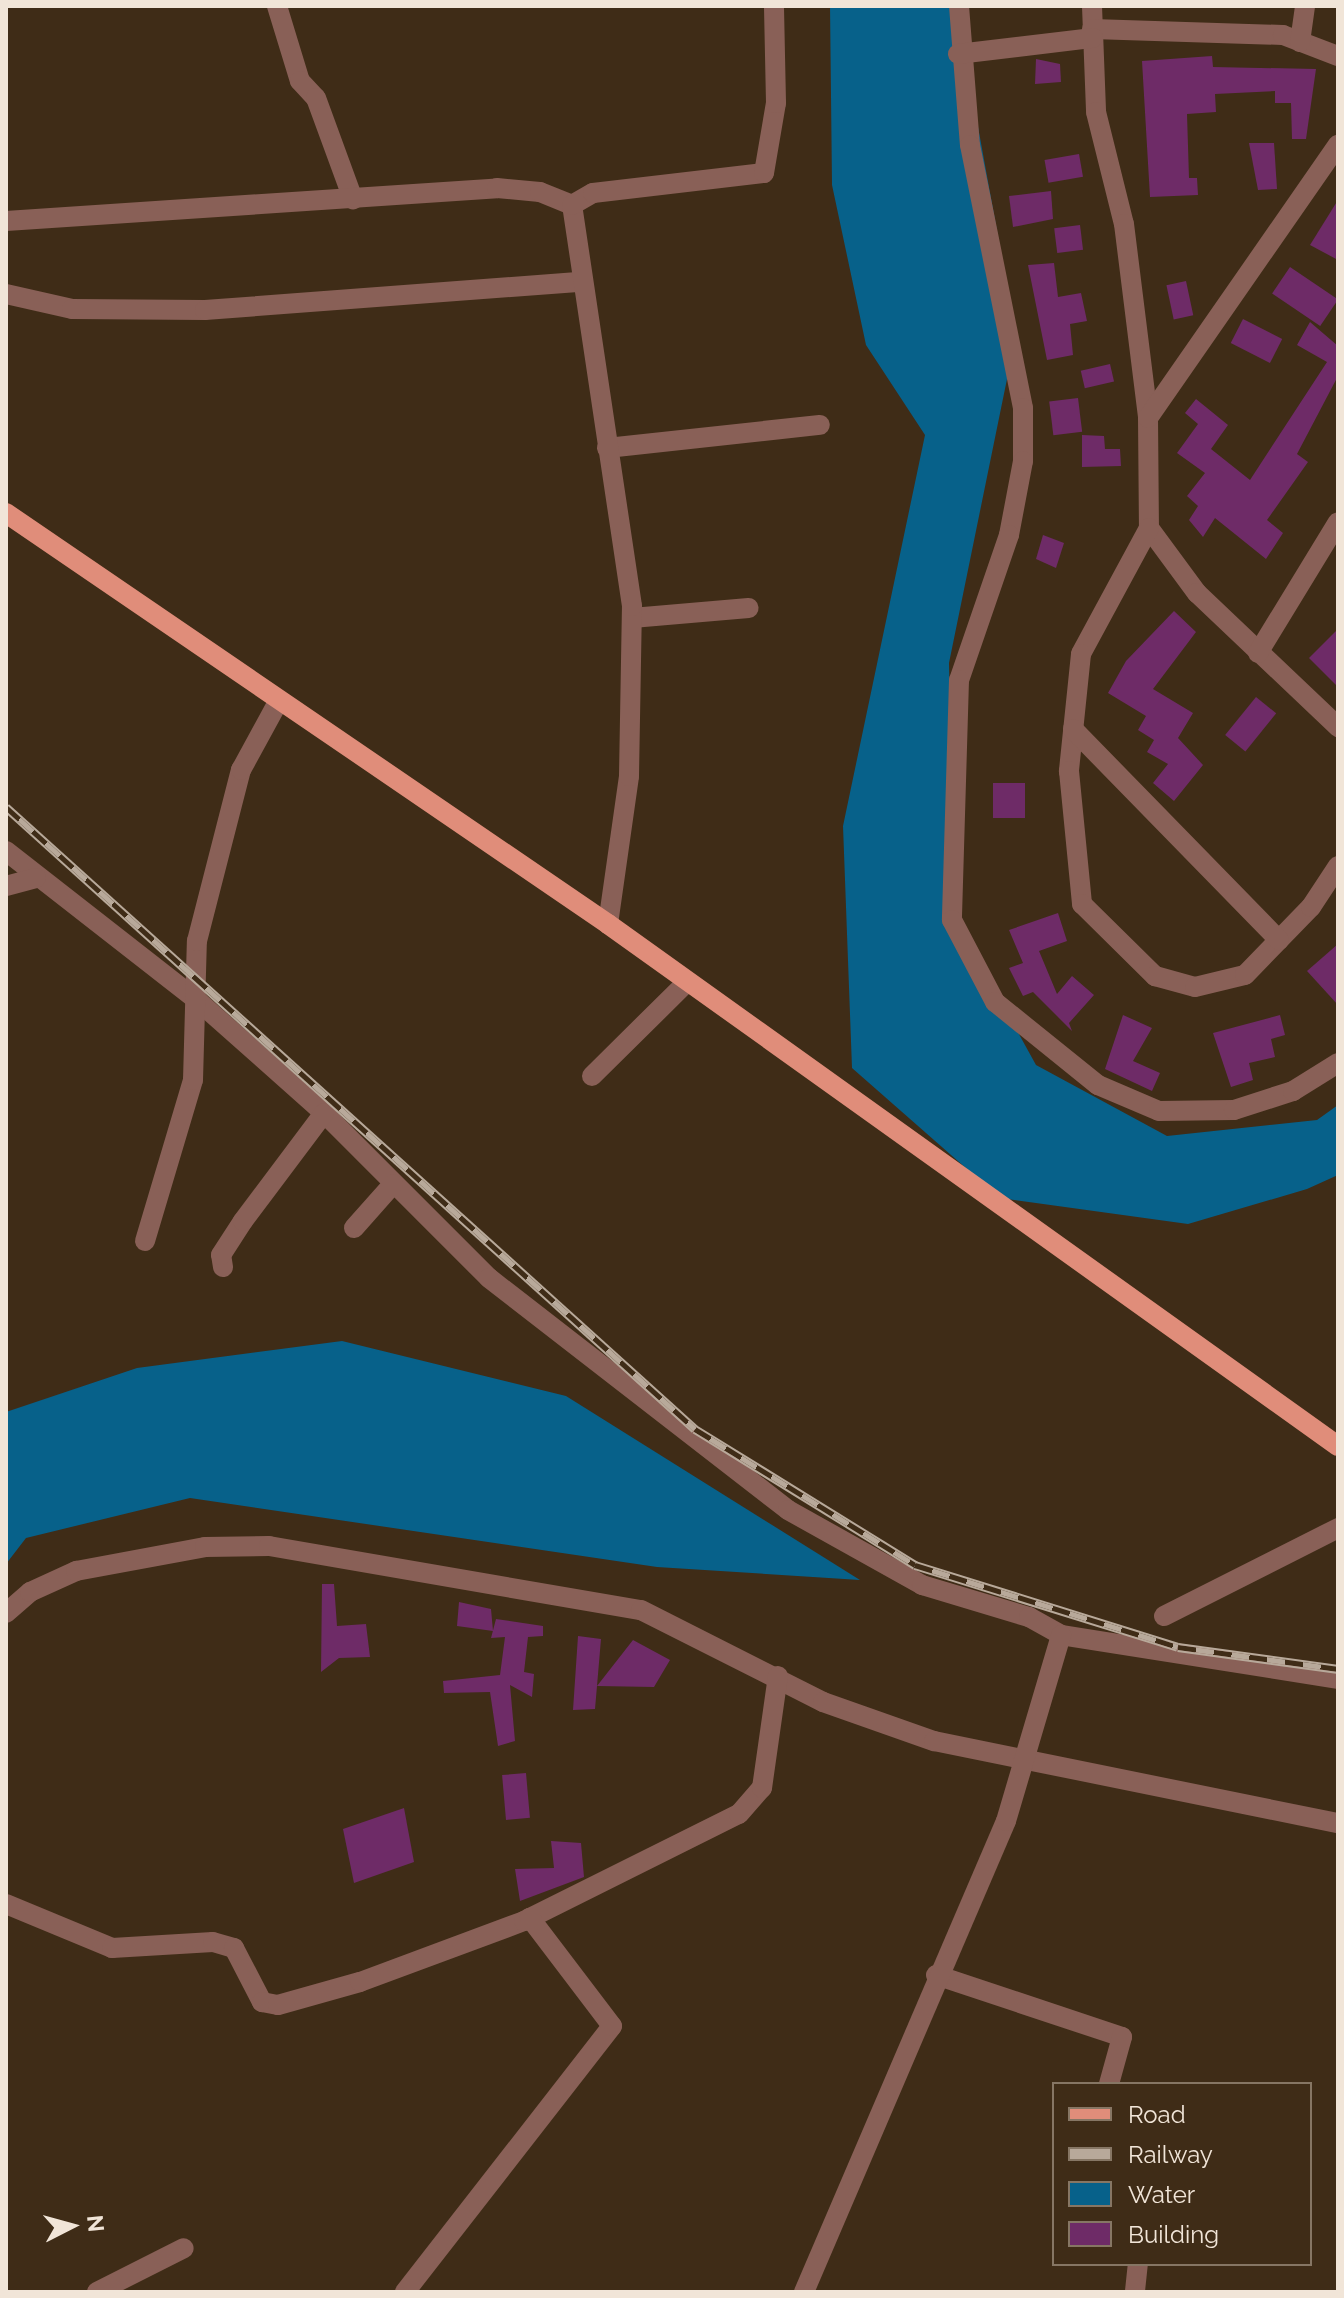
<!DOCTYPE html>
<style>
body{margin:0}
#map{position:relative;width:1344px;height:2298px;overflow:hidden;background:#3f2c17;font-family:Raleway,sans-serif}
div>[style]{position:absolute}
.water>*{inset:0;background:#07618a}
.building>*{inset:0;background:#6e2b67;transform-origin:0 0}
.minor>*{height:20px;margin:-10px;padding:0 10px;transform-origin:10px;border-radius:10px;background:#896057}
.major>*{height:20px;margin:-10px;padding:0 10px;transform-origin:10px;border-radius:10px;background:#e08d7a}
.rail>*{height:9px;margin-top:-4.5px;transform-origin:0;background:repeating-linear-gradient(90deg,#3f2c17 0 18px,#b8a99a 0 36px);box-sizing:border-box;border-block:2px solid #b8a99a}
span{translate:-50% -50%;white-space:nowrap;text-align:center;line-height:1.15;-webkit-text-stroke:7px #3f2c17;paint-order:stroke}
.frame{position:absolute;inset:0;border:8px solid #f1e5d8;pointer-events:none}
.legend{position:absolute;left:1052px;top:2082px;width:260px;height:184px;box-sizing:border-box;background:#3f2c17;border:2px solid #867664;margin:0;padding:10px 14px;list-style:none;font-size:24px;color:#f1e5d8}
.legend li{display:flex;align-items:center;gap:16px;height:40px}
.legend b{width:40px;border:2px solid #867664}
.north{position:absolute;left:32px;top:2186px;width:80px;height:80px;-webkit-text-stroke:6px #3f2c17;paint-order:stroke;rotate:84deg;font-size:22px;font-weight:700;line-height:32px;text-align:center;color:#f1e5d8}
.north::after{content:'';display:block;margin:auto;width:28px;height:36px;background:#f1e5d8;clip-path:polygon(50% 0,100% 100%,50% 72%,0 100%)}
</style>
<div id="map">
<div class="water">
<div style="clip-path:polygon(830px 6px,956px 6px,1016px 335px,949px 663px,954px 916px,1036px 1065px,1167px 1136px,1317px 1120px,1338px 1105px,1338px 1175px,1307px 1189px,1188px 1224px,1000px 1198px,852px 1068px,843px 826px,925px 435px,866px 345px,832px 185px)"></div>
<div style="clip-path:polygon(342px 1341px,566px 1396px,860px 1580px,657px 1567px,190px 1498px,26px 1538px,6px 1564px,6px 1412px,137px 1368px)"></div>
</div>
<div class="building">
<div style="clip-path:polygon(1212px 56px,1213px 67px,1316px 69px,1306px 139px,1292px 139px,1291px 103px,1275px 103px,1275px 91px,1215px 94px,1216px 112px,1187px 114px,1189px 178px,1197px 178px,1198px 195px,1150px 197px,1142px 61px)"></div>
<div style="clip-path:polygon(1036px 59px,1060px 64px,1061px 82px,1035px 84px)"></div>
<div style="clip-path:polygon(1249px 143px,1274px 143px,1277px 189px,1258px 190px)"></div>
<div style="left:1079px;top:154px;width:23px;height:35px;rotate:80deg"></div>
<div style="clip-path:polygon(1051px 191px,1053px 219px,1013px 227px,1009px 196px)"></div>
<div style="clip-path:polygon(1338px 200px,1338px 260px,1310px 245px)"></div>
<div style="left:1080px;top:225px;width:25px;height:26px;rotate:83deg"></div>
<div style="clip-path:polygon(1054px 263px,1058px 297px,1081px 293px,1087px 321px,1070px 324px,1073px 355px,1047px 360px,1028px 265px)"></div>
<div style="left:1290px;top:267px;width:58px;height:32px;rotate:34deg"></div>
<div style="left:1186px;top:281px;width:35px;height:20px;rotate:78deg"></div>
<div style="left:1243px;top:319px;width:44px;height:27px;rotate:27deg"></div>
<div style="clip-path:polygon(1310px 322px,1338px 346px,1338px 376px,1297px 454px,1308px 462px,1267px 520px,1283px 533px,1266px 559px,1215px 518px,1203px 537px,1189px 520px,1198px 506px,1187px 496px,1205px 473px,1177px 453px,1198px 424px,1185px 413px,1196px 399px,1228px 425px,1211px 449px,1250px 480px,1327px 362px,1297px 345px)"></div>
<div style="left:1110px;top:364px;width:18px;height:30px;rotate:77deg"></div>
<div style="left:1078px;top:398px;width:34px;height:29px;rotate:83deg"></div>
<div style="clip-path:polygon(1082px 435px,1104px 436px,1105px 449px,1120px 449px,1121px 466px,1082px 467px)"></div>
<div style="clip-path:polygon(1043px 535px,1064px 543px,1056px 568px,1036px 559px)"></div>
<div style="clip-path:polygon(1174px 611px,1196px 632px,1153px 689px,1193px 713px,1178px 738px,1203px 765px,1174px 801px,1153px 783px,1168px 764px,1147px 752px,1154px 740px,1138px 730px,1146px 716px,1108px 693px,1126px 661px)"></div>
<div style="clip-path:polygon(1338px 629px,1338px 687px,1309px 658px)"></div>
<div style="left:1256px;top:697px;width:26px;height:49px;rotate:39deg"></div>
<div style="left:1025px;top:783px;width:35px;height:32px;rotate:90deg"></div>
<div style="clip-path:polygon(1058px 913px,1067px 941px,1039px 951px,1057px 994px,1072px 976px,1094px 995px,1069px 1023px,1072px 1031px,1033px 992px,1023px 996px,1009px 968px,1023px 963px,1009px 930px)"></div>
<div style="clip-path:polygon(1338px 944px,1338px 1005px,1307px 971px)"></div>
<div style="clip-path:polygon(1123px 1015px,1152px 1028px,1133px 1061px,1160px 1073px,1152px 1091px,1105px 1069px)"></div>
<div style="clip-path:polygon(1280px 1015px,1285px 1035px,1271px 1039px,1275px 1057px,1249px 1063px,1253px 1080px,1231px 1087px,1213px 1033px)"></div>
<div style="clip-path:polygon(322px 1584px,334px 1584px,337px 1626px,366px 1624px,370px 1657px,339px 1658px,321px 1672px)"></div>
<div style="clip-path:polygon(459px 1602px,491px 1609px,493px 1631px,457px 1626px)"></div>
<div style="clip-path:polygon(496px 1619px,543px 1626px,543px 1636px,528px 1637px,524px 1672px,534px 1674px,532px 1697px,510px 1685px,515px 1741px,498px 1746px,490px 1692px,444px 1693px,443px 1681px,500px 1675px,505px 1637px,491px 1638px)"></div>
<div style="clip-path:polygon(578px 1636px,601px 1639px,597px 1686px,633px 1640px,670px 1660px,654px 1687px,597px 1686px,595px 1709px,573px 1710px)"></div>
<div style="left:526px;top:1773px;width:45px;height:24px;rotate:85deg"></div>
<div style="clip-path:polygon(404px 1808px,414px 1862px,354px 1883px,343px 1829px)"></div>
<div style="clip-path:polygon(551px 1841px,581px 1843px,584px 1877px,520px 1901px,515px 1869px,554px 1868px)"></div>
</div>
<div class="minor">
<div style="left:277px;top:6px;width:78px;rotate:73deg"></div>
<div style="left:300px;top:81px;width:23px;rotate:47deg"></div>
<div style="left:316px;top:98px;width:108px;rotate:69.9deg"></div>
<div style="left:959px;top:6px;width:139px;rotate:85.5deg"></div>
<div style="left:970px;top:145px;width:268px;rotate:78.6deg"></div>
<div style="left:1023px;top:408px;width:53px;rotate:90deg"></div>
<div style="left:1023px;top:461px;width:75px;rotate:100.7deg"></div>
<div style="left:1009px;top:535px;width:153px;rotate:109deg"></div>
<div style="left:959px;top:680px;width:240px;rotate:91.7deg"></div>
<div style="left:952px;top:920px;width:93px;rotate:62.3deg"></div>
<div style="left:995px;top:1002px;width:132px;rotate:38.9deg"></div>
<div style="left:1098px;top:1085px;width:66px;rotate:23.1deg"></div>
<div style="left:1159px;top:1111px;width:75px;rotate:-0.8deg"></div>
<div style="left:1234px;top:1110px;width:62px;rotate:-17.9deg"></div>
<div style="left:1293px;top:1091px;width:53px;rotate:-31.9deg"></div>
<div style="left:1092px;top:6px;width:106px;rotate:87.8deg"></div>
<div style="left:1096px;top:112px;width:115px;rotate:76deg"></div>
<div style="left:1124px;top:224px;width:195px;rotate:82.9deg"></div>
<div style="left:1148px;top:418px;width:110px;rotate:89.5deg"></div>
<div style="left:1149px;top:528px;width:81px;rotate:53.6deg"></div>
<div style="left:1197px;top:593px;width:195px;rotate:43.5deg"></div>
<div style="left:1092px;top:29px;width:191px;rotate:1.8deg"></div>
<div style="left:1283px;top:35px;width:59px;rotate:20.9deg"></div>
<div style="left:1300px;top:42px;width:36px;rotate:-82deg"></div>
<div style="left:958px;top:54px;width:136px;rotate:-6.8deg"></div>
<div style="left:6px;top:221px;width:492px;rotate:-3.8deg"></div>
<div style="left:497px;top:188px;width:43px;rotate:5.3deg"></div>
<div style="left:540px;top:192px;width:35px;rotate:22deg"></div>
<div style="left:6px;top:294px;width:68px;rotate:12.8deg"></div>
<div style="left:72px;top:309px;width:133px;rotate:0.4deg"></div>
<div style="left:205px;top:310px;width:377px;rotate:-4.3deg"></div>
<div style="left:1148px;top:418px;width:333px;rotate:-55.2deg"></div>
<div style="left:607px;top:448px;width:214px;rotate:-6.2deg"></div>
<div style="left:1149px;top:528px;width:143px;rotate:118.4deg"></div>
<div style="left:1081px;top:654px;width:118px;rotate:95.9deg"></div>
<div style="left:1069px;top:771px;width:134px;rotate:84.4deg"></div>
<div style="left:1082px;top:904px;width:103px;rotate:44.6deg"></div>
<div style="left:1155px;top:976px;width:41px;rotate:15.4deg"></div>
<div style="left:1195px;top:987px;width:51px;rotate:-13.5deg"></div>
<div style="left:1245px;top:975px;width:95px;rotate:-45.9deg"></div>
<div style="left:1311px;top:907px;width:49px;rotate:-56.6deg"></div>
<div style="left:632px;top:618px;width:117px;rotate:-4.9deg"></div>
<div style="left:1258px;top:653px;width:153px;rotate:-58.6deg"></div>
<div style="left:1073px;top:729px;width:295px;rotate:45.7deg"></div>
<div style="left:6px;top:851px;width:244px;rotate:38deg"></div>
<div style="left:198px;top:1001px;width:169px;rotate:41.6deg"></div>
<div style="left:324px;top:1113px;width:233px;rotate:45deg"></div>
<div style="left:489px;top:1278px;width:378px;rotate:37.8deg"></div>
<div style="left:788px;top:1510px;width:154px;rotate:29.2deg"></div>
<div style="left:922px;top:1585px;width:112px;rotate:16.7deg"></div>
<div style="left:1029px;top:1617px;width:37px;rotate:29deg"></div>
<div style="left:1061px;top:1635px;width:280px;rotate:9deg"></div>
<div style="left:6px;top:886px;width:31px;rotate:-15deg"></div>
<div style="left:608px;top:924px;width:149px;rotate:-81.9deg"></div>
<div style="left:629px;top:776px;width:170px;rotate:-89deg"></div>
<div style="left:632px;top:606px;width:405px;rotate:-98.5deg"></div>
<div style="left:572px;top:205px;width:24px;rotate:-30deg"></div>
<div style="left:593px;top:193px;width:172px;rotate:-6.7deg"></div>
<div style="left:764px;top:173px;width:71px;rotate:-80.3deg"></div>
<div style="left:776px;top:103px;width:97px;rotate:-91.2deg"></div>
<div style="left:592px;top:1076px;width:134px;rotate:-44.7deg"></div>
<div style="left:354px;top:1228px;width:59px;rotate:-48.4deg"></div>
<div style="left:145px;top:1241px;width:168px;rotate:-73.4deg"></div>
<div style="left:193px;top:1080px;width:139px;rotate:-88.4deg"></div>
<div style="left:197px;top:941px;width:177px;rotate:-75.6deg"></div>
<div style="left:241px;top:770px;width:75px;rotate:-61.4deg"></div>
<div style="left:223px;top:1267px;width:12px;rotate:-99deg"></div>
<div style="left:221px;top:1255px;width:40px;rotate:-57.1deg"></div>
<div style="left:243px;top:1221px;width:135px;rotate:-53.1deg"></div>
<div style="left:6px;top:1613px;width:32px;rotate:-41deg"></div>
<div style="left:30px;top:1592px;width:51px;rotate:-24.5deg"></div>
<div style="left:76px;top:1571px;width:131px;rotate:-10.5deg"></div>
<div style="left:205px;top:1547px;width:64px;rotate:-0.9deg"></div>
<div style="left:269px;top:1546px;width:377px;rotate:9.8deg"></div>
<div style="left:641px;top:1610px;width:204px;rotate:26.8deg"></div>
<div style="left:823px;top:1702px;width:118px;rotate:19.4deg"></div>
<div style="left:934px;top:1741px;width:412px;rotate:11.5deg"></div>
<div style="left:1164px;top:1616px;width:195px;rotate:-26.8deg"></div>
<div style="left:6px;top:1904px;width:115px;rotate:22.5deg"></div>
<div style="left:112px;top:1948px;width:101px;rotate:-3.4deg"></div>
<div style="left:213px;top:1942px;width:22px;rotate:16deg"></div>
<div style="left:234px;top:1948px;width:61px;rotate:62.6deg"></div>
<div style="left:262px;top:2002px;width:16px;rotate:11deg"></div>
<div style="left:278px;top:2005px;width:85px;rotate:-15.7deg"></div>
<div style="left:360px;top:1982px;width:175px;rotate:-20.4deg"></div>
<div style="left:524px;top:1921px;width:240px;rotate:-26.5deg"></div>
<div style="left:739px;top:1814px;width:35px;rotate:-49deg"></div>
<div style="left:762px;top:1788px;width:113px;rotate:-81.9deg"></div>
<div style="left:936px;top:1975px;width:196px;rotate:18.4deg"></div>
<div style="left:1122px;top:2037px;width:49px;rotate:105.5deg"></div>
<div style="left:1135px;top:2291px;width:27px;rotate:-84deg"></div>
<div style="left:97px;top:2292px;width:97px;rotate:-26.8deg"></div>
<div style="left:405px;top:2292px;width:337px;rotate:-52.1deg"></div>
<div style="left:612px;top:2026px;width:136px;rotate:-127.2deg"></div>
<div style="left:804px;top:2292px;width:512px;rotate:-66.79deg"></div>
<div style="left:1006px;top:1821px;width:194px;rotate:-73.5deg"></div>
</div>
<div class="major">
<div style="left:6px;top:513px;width:729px;rotate:34.32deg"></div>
<div style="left:608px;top:924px;width:897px;rotate:35.57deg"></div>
</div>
<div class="rail">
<div style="left:6px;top:807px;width:928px;rotate:42.07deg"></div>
<div style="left:695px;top:1429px;width:259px;rotate:31.7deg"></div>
<div style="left:915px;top:1565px;width:275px;rotate:17.3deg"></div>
<div style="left:1178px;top:1647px;width:162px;rotate:7.8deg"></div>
</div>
<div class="frame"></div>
<ul class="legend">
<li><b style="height:10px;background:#e08d7a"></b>Road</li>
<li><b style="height:10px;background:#b8a99a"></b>Railway</li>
<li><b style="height:22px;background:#07618a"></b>Water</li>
<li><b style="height:22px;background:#6e2b67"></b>Building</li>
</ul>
<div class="north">N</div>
</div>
